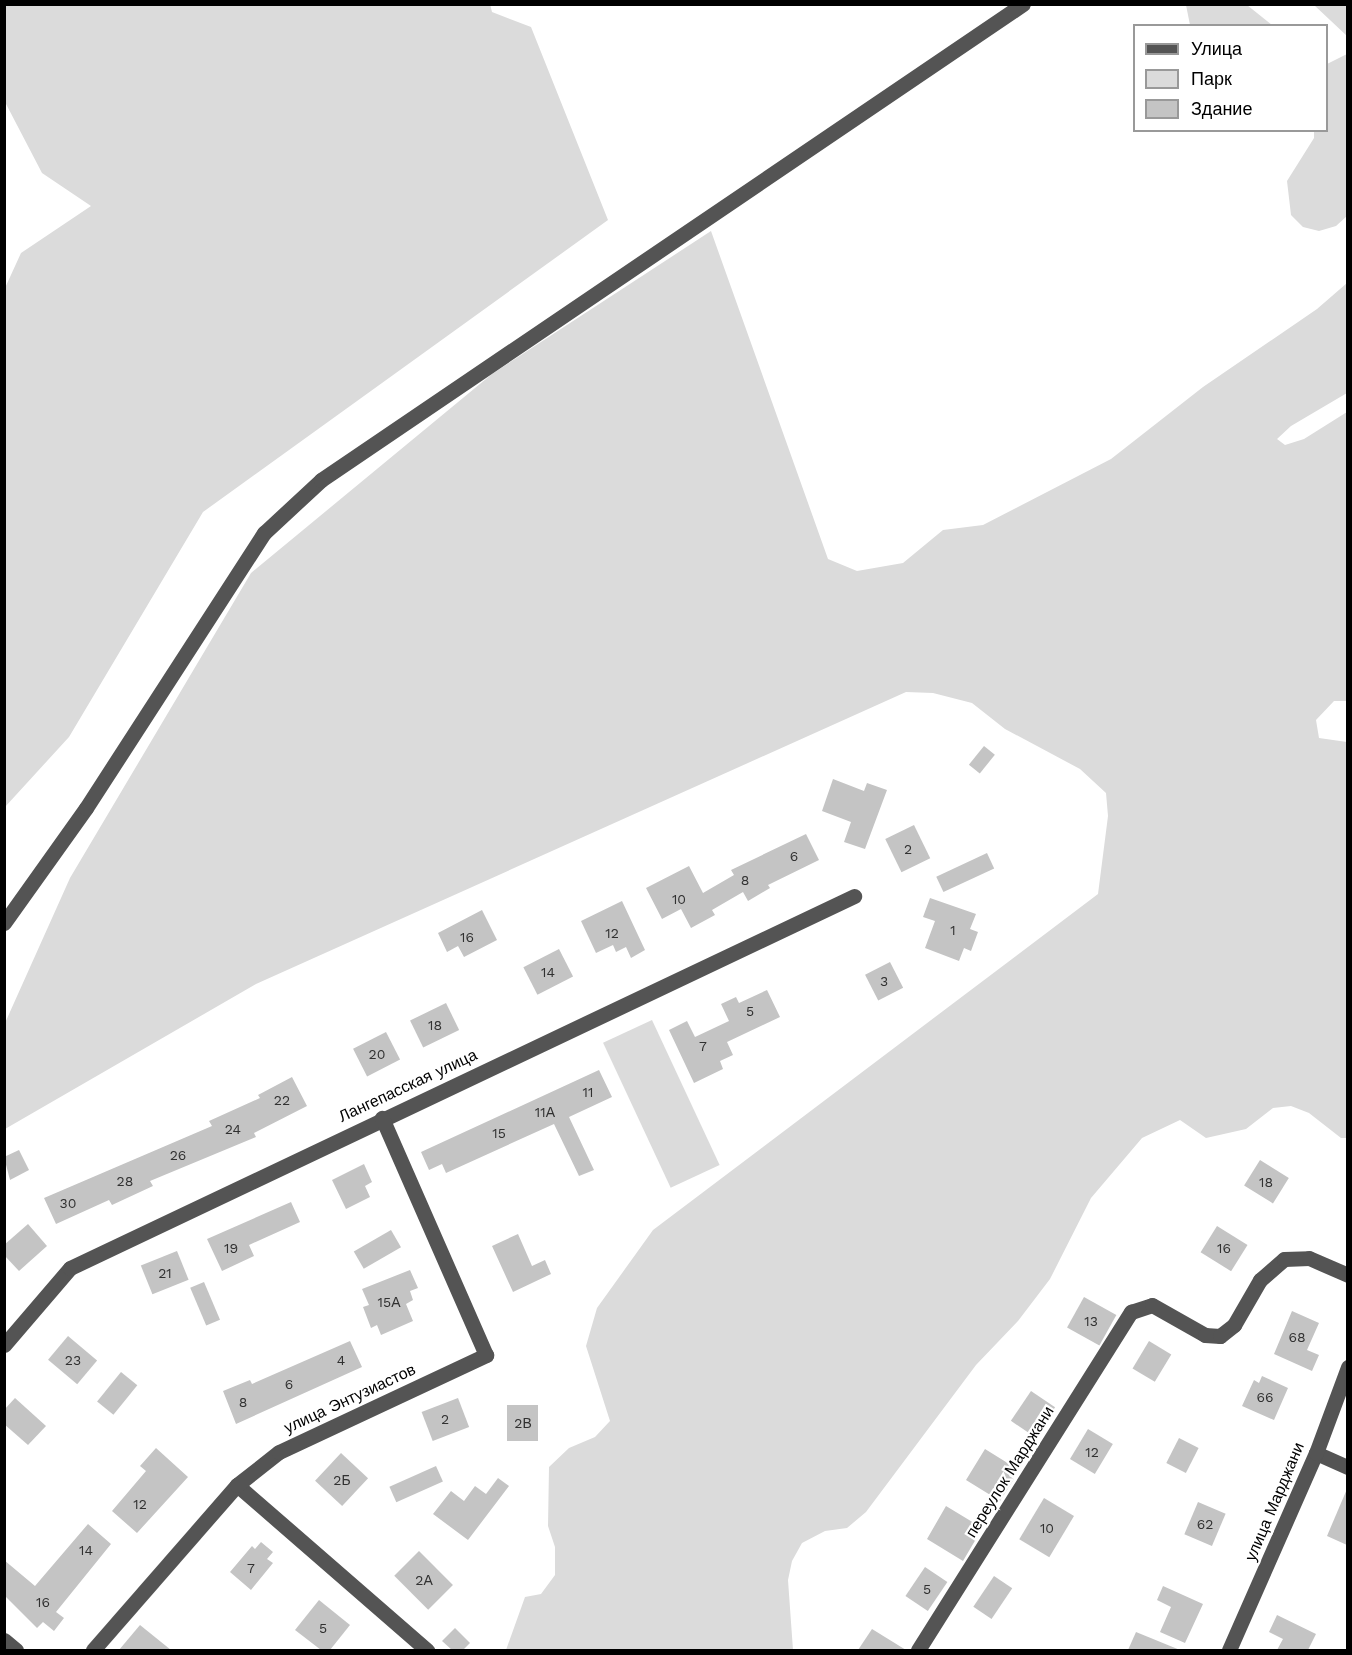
<!DOCTYPE html>
<meta charset="utf-8">
<style>
body{margin:0}
#map{position:relative;width:1352px;height:1655px;overflow:hidden;background:#fff;font-family:"Work Sans",sans-serif}
div>[style]{position:absolute}
.green>*{inset:0;background:#dbdbdb;transform-origin:0 0}
.building>*{inset:0;background:#c4c4c4;transform-origin:0 0}
.minor>*{height:15px;margin:-7.5px;padding:0 7.5px;transform-origin:7.5px;border-radius:7.5px;background:#545454}
span{translate:-50% -50%;white-space:nowrap;text-align:center;line-height:1.15;-webkit-text-stroke:4.5px #fff;paint-order:stroke}
.number-label{font-size:14px;color:#313131}
.number-label span{-webkit-text-stroke-width:0}
.street-label{font-size:16px;color:#000}
.frame{position:absolute;inset:0;border:6px solid #000;pointer-events:none}
.legend{position:absolute;left:1133px;top:24px;width:195px;height:108px;box-sizing:border-box;background:#fff;border:2px solid #999;margin:0;padding:8px 10px;list-style:none;font-size:18px;color:#000}
.legend li{display:flex;align-items:center;gap:12px;height:30px}
.legend b{width:30px;border:2px solid #999}
</style>
<div id="map">
<div class="green">
<div style="clip-path:polygon(490px 4px,492px 12px,531px 27px,608px 220px,203px 512px,69px 737px,5px 807px,5px 288px,21px 253px,91px 206px,42px 173px,5px 102px,5px 5px)"></div>
<div style="clip-path:polygon(1186px 5px,1247px 5px,1272px 25px,1190px 25px)"></div>
<div style="clip-path:polygon(1314px 5px,1347px 5px,1347px 44px,1347px 36px)"></div>
<div style="clip-path:polygon(1347px 54px,1347px 216px,1336px 226px,1319px 231px,1303px 227px,1291px 215px,1287px 181px,1314px 138px,1314px 131px,1326px 130px,1327px 64px)"></div>
<div style="clip-path:polygon(711px 231px,828px 559px,857px 571px,903px 563px,943px 530px,983px 525px,1111px 459px,1203px 387px,1317px 309px,1347px 283px,1347px 393px,1291px 426px,1277px 439px,1285px 445px,1304px 439px,1347px 412px,1347px 701px,1334px 701px,1316px 720px,1319px 738px,1347px 742px,1347px 1138px,1341px 1138px,1309px 1113px,1291px 1106px,1273px 1108px,1246px 1129px,1206px 1138px,1180px 1120px,1142px 1138px,1091px 1198px,1050px 1279px,1018px 1321px,976px 1365px,866px 1512px,847px 1528px,825px 1531px,802px 1543px,792px 1561px,788px 1580px,793px 1650px,506px 1650px,525px 1597px,541px 1594px,555px 1575px,555px 1547px,548px 1526px,549px 1467px,569px 1448px,595px 1437px,610px 1421px,586px 1346px,597px 1308px,653px 1230px,1098px 894px,1108px 816px,1106px 793px,1080px 769px,1005px 729px,972px 703px,933px 693px,906px 692px,256px 984px,5px 1129px,5px 1023px,70px 878px,251px 573px,492px 374px)"></div>
<div style="left:652px;top:1020px;width:160px;height:54px;rotate:65deg"></div>
</div>
<div class="building">
<div style="left:984px;top:746px;width:14px;height:24px;rotate:39deg"></div>
<div style="clip-path:polygon(833px 779px,864px 791px,867px 783px,887px 790px,865px 849px,844px 842px,851px 822px,822px 811px)"></div>
<div style="left:914px;top:825px;width:37px;height:32px;rotate:64deg"></div>
<div style="clip-path:polygon(806px 834px,819px 860px,768px 885px,770px 888px,748px 901px,743px 892px,712px 910px,715px 915px,691px 928px,681px 909px,662px 919px,646px 888px,689px 866px,703px 893px,734px 875px,731px 870px)"></div>
<div style="left:987px;top:853px;width:17px;height:56px;rotate:65deg"></div>
<div style="clip-path:polygon(930px 898px,976px 914px,970px 929px,978px 932px,971px 951px,964px 948px,959px 961px,925px 948px,935px 921px,923px 917px)"></div>
<div style="clip-path:polygon(622px 901px,645px 950px,631px 958px,626px 947px,616px 952px,613px 945px,596px 953px,581px 921px)"></div>
<div style="clip-path:polygon(482px 910px,497px 940px,464px 957px,458px 946px,447px 952px,438px 933px)"></div>
<div style="left:559px;top:949px;width:31px;height:40px;rotate:63deg"></div>
<div style="left:890px;top:962px;width:29px;height:28px;rotate:63deg"></div>
<div style="clip-path:polygon(767px 990px,780px 1017px,727px 1042px,733px 1055px,720px 1061px,723px 1069px,694px 1083px,669px 1030px,687px 1021px,695px 1037px,729px 1021px,721px 1004px,736px 997px,739px 1003px)"></div>
<div style="left:446px;top:1003px;width:30px;height:40px;rotate:64deg"></div>
<div style="left:386px;top:1032px;width:31px;height:37px;rotate:63deg"></div>
<div style="clip-path:polygon(599px 1070px,612px 1097px,569px 1117px,594px 1170px,579px 1176px,554px 1124px,446px 1173px,442px 1164px,429px 1170px,421px 1152px)"></div>
<div style="clip-path:polygon(292px 1077px,307px 1106px,254px 1133px,256px 1137px,150px 1181px,153px 1186px,112px 1205px,109px 1200px,56px 1224px,44px 1198px,212px 1126px,209px 1121px,260px 1098px,258px 1095px)"></div>
<div style="clip-path:polygon(19px 1150px,29px 1170px,10px 1180px,4px 1157px)"></div>
<div style="left:1260px;top:1160px;width:34px;height:30px;rotate:32deg"></div>
<div style="clip-path:polygon(364px 1164px,372px 1182px,365px 1186px,370px 1197px,346px 1209px,332px 1180px)"></div>
<div style="clip-path:polygon(291px 1202px,300px 1222px,249px 1245px,254px 1256px,222px 1271px,207px 1239px)"></div>
<div style="clip-path:polygon(28px 1224px,47px 1246px,19px 1271px,4px 1255px,4px 1245px)"></div>
<div style="left:1217px;top:1226px;width:36px;height:31px;rotate:32deg"></div>
<div style="left:391px;top:1230px;width:20px;height:43px;rotate:60deg"></div>
<div style="clip-path:polygon(518px 1234px,532px 1266px,545px 1260px,551px 1274px,513px 1292px,492px 1246px)"></div>
<div style="left:177px;top:1251px;width:31px;height:39px;rotate:68deg"></div>
<div style="clip-path:polygon(410px 1270px,418px 1288px,410px 1291px,413px 1300px,406px 1304px,413px 1321px,381px 1335px,377px 1325px,371px 1328px,363px 1307px,369px 1305px,362px 1289px)"></div>
<div style="left:204px;top:1282px;width:41px;height:15px;rotate:67deg"></div>
<div style="left:1084px;top:1297px;width:37px;height:35px;rotate:29deg"></div>
<div style="clip-path:polygon(1292px 1311px,1319px 1323px,1307px 1350px,1319px 1355px,1312px 1371px,1274px 1354px)"></div>
<div style="left:68px;top:1336px;width:38px;height:31px;rotate:40deg"></div>
<div style="clip-path:polygon(350px 1341px,362px 1367px,236px 1424px,223px 1391px,250px 1380px,252px 1384px)"></div>
<div style="left:1149px;top:1341px;width:26px;height:32px;rotate:31deg"></div>
<div style="left:121px;top:1372px;width:21px;height:38px;rotate:39deg"></div>
<div style="clip-path:polygon(1262px 1376px,1288px 1388px,1274px 1420px,1242px 1406px,1254px 1380px,1259px 1383px)"></div>
<div style="left:1031px;top:1391px;width:29px;height:36px;rotate:34deg"></div>
<div style="clip-path:polygon(15px 1398px,46px 1426px,28px 1445px,4px 1424px,4px 1410px)"></div>
<div style="left:458px;top:1398px;width:31px;height:39px;rotate:69deg"></div>
<div style="left:507px;top:1405px;width:31px;height:36px"></div>
<div style="left:1088px;top:1429px;width:29px;height:35px;rotate:31deg"></div>
<div style="left:1179px;top:1438px;width:22px;height:28px;rotate:27deg"></div>
<div style="clip-path:polygon(156px 1448px,188px 1477px,137px 1533px,112px 1511px,146px 1471px,140px 1466px)"></div>
<div style="clip-path:polygon(985px 1449px,1014px 1467px,1009px 1476px,1014px 1479px,1000px 1501px,966px 1480px)"></div>
<div style="left:341px;top:1453px;width:37px;height:38px;rotate:43deg"></div>
<div style="left:436px;top:1466px;width:17px;height:51px;rotate:66deg"></div>
<div style="clip-path:polygon(498px 1478px,509px 1486px,468px 1540px,433px 1514px,451px 1491px,464px 1501px,475px 1486px,486px 1494px)"></div>
<div style="clip-path:polygon(1347px 1489px,1347px 1545px,1327px 1536px)"></div>
<div style="left:1044px;top:1498px;width:35px;height:48px;rotate:31deg"></div>
<div style="left:1198px;top:1502px;width:30px;height:35px;rotate:23deg"></div>
<div style="clip-path:polygon(946px 1506px,979px 1526px,972px 1537px,976px 1539px,963px 1561px,927px 1539px)"></div>
<div style="clip-path:polygon(88px 1524px,111px 1544px,56px 1612px,64px 1618px,54px 1631px,43px 1622px,37px 1628px,4px 1595px,4px 1560px,35px 1586px)"></div>
<div style="clip-path:polygon(261px 1542px,273px 1552px,267px 1559px,273px 1563px,251px 1590px,230px 1572px,252px 1546px,255px 1549px)"></div>
<div style="left:419px;top:1551px;width:48px;height:35px;rotate:45deg"></div>
<div style="left:925px;top:1567px;width:27px;height:35px;rotate:34deg"></div>
<div style="left:994px;top:1576px;width:22px;height:37px;rotate:34deg"></div>
<div style="clip-path:polygon(1163px 1586px,1203px 1604px,1185px 1643px,1160px 1632px,1171px 1607px,1157px 1600px)"></div>
<div style="clip-path:polygon(319px 1600px,350px 1625px,330px 1650px,321px 1650px,295px 1630px)"></div>
<div style="clip-path:polygon(1277px 1615px,1316px 1634px,1308px 1650px,1277px 1650px,1283px 1639px,1269px 1632px)"></div>
<div style="clip-path:polygon(140px 1625px,171px 1650px,119px 1650px)"></div>
<div style="clip-path:polygon(455px 1628px,470px 1643px,463px 1650px,452px 1650px,442px 1641px)"></div>
<div style="clip-path:polygon(872px 1629px,906px 1650px,858px 1650px)"></div>
<div style="clip-path:polygon(1136px 1632px,1180px 1650px,1128px 1650px)"></div>
</div>
<div class="minor">
<div style="left:4px;top:923px;width:141px;rotate:-54.5deg"></div>
<div style="left:86px;top:808px;width:328px;rotate:-57.1deg"></div>
<div style="left:264px;top:533px;width:78px;rotate:-42.9deg"></div>
<div style="left:321px;top:480px;width:848px;rotate:-34.14deg"></div>
<div style="left:4px;top:1345px;width:101px;rotate:-49.4deg"></div>
<div style="left:70px;top:1268px;width:868px;rotate:-25.38deg"></div>
<div style="left:1316px;top:1453px;width:35px;rotate:24deg"></div>
<div style="left:237px;top:1485px;width:252px;rotate:41deg"></div>
<div style="left:4px;top:1640px;width:16px;rotate:40deg"></div>
<div style="left:93px;top:1650px;width:219px;rotate:-48.9deg"></div>
<div style="left:237px;top:1485px;width:53px;rotate:-38.2deg"></div>
<div style="left:279px;top:1452px;width:229px;rotate:-25.1deg"></div>
<div style="left:486px;top:1355px;width:259px;rotate:-113.7deg"></div>
<div style="left:918px;top:1650px;width:400px;rotate:-57.8deg"></div>
<div style="left:1131px;top:1312px;width:22px;rotate:-18deg"></div>
<div style="left:1152px;top:1305px;width:61px;rotate:29.5deg"></div>
<div style="left:1205px;top:1335px;width:15px;rotate:4deg"></div>
<div style="left:1220px;top:1336px;width:18px;rotate:-38deg"></div>
<div style="left:1234px;top:1325px;width:52px;rotate:-60deg"></div>
<div style="left:1260px;top:1280px;width:32px;rotate:-41deg"></div>
<div style="left:1284px;top:1259px;width:25px;rotate:-2deg"></div>
<div style="left:1309px;top:1258px;width:43px;rotate:23.6deg"></div>
<div style="left:1229px;top:1650px;width:215px;rotate:-66.2deg"></div>
<div style="left:1316px;top:1453px;width:92px;rotate:-69.6deg"></div>
</div>
<div class="number-label">
<span style="left:908px;top:849px">2</span>
<span style="left:794px;top:856px">6</span>
<span style="left:745px;top:880px">8</span>
<span style="left:679px;top:899px">10</span>
<span style="left:953px;top:930px">1</span>
<span style="left:612px;top:933px">12</span>
<span style="left:467px;top:937px">16</span>
<span style="left:548px;top:972px">14</span>
<span style="left:884px;top:981px">3</span>
<span style="left:750px;top:1011px">5</span>
<span style="left:435px;top:1025px">18</span>
<span style="left:703px;top:1046px">7</span>
<span style="left:377px;top:1054px">20</span>
<span style="left:588px;top:1092px">11</span>
<span style="left:282px;top:1100px">22</span>
<span style="left:545px;top:1112px">11А</span>
<span style="left:233px;top:1129px">24</span>
<span style="left:499px;top:1133px">15</span>
<span style="left:178px;top:1155px">26</span>
<span style="left:125px;top:1181px">28</span>
<span style="left:1266px;top:1182px">18</span>
<span style="left:68px;top:1203px">30</span>
<span style="left:231px;top:1248px">19</span>
<span style="left:1224px;top:1248px">16</span>
<span style="left:165px;top:1273px">21</span>
<span style="left:389px;top:1302px">15А</span>
<span style="left:1091px;top:1321px">13</span>
<span style="left:1297px;top:1337px">68</span>
<span style="left:73px;top:1360px">23</span>
<span style="left:341px;top:1360px">4</span>
<span style="left:289px;top:1384px">6</span>
<span style="left:1265px;top:1397px">66</span>
<span style="left:243px;top:1402px">8</span>
<span style="left:445px;top:1419px">2</span>
<span style="left:523px;top:1423px">2В</span>
<span style="left:1092px;top:1452px">12</span>
<span style="left:342px;top:1480px">2Б</span>
<span style="left:140px;top:1504px">12</span>
<span style="left:1205px;top:1524px">62</span>
<span style="left:1047px;top:1528px">10</span>
<span style="left:86px;top:1550px">14</span>
<span style="left:251px;top:1568px">7</span>
<span style="left:424px;top:1580px">2А</span>
<span style="left:927px;top:1589px">5</span>
<span style="left:43px;top:1602px">16</span>
<span style="left:323px;top:1628px">5</span>
</div>
<div class="street-label">
<span style="left:408px;top:1086px;rotate:-25deg">Лангепасская улица</span>
<span style="left:350px;top:1399px;rotate:-25deg">улица Энтузиастов</span>
<span style="left:1010px;top:1472px;rotate:-58deg">переулок Марджани</span>
<span style="left:1275px;top:1502px;rotate:-67deg">улица Марджани</span>
</div>
<div class="frame"></div>
<ul class="legend">
<li><b style="height:8px;background:#545454"></b>Улица</li>
<li><b style="height:16px;background:#dbdbdb"></b>Парк</li>
<li><b style="height:16px;background:#c4c4c4"></b>Здание</li>
</ul>
</div>
